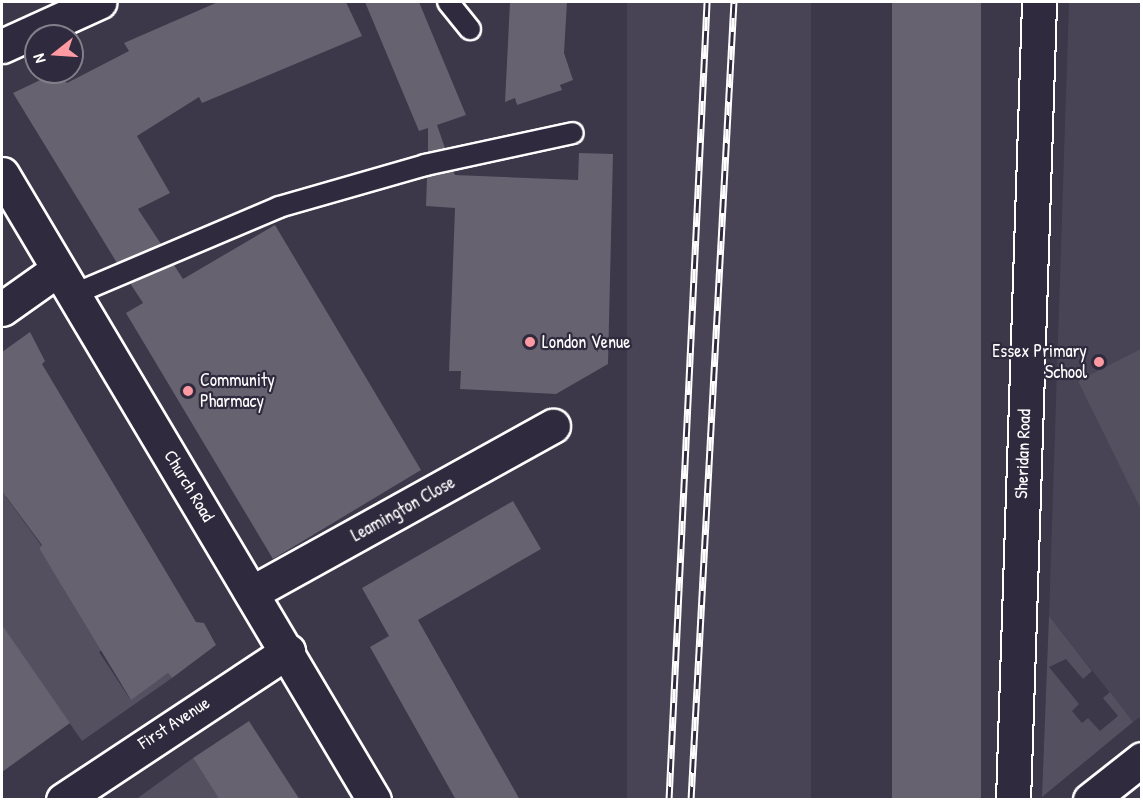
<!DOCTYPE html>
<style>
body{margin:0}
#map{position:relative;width:1143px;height:801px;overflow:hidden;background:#3c3749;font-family:"Patrick Hand",sans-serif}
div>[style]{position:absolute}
.built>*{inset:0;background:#494455;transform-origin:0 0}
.green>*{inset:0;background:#555060}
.building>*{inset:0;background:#666270;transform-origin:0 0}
.roads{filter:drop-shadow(2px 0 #fff) drop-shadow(-2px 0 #fff) drop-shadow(0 2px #fff) drop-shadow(0 -2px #fff)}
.service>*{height:20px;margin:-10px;padding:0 10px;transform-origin:10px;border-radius:10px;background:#2f2a3d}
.minor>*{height:33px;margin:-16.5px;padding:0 16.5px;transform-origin:16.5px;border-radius:16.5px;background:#2f2a3d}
.rail>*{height:7px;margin-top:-3.5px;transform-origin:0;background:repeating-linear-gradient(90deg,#2f2a3d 0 14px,#fff 0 28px);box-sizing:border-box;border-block:2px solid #fff}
.dots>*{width:16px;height:16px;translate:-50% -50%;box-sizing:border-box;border:3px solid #2f2a3d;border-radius:50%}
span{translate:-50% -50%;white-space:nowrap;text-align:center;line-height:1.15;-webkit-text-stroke:4.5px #2f2a3d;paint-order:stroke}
.poi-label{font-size:18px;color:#fff}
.left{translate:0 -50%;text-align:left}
.right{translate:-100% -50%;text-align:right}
.street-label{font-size:18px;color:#fff}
.frame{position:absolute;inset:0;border:3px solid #fff;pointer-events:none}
.north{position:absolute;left:24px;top:24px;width:60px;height:60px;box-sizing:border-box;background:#2f2a3d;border:2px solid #827f8b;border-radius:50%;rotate:253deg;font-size:16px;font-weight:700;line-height:24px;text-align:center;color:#fff}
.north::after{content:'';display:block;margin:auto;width:21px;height:27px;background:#ff9aa2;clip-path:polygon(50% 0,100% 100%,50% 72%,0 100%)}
</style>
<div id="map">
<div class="built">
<div style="left:627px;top:2px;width:184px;height:799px"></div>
<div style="clip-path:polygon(1069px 2px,1141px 2px,1141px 716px,1133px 722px,1049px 616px)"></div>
</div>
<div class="green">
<div style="clip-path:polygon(1141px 349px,1141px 509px,1078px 381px)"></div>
<div style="clip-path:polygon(2px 482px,10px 493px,6px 497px,41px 545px,39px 548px,103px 649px,99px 652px,130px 699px,168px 673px,172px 678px,82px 741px,14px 643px,2px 652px)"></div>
<div style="clip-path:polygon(1049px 616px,1092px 671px,1083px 679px,1066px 659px,1049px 667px,1079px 704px,1072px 711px,1082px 723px,1088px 718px,1100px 731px,1118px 716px,1103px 698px,1110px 692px,1133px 722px,1042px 797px)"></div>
<div style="clip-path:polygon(193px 758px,220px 799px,135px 800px)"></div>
</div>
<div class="building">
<div style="clip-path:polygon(218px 2px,346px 2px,362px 36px,202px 103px,199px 97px,137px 136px,170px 193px,138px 209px,161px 244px,117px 263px,13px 93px,57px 72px,67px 83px,129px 51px,124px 43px)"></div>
<div style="clip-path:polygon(365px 2px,419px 2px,466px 115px,437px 125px,445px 148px,428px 152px,428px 128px,419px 131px)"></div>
<div style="clip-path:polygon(510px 2px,567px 2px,564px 53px,573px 80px,560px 85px,562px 90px,517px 105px,515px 98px,505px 102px)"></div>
<div style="left:892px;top:2px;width:89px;height:799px"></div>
<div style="clip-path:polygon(579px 153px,613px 154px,608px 364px,556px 394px,460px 389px,461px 371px,449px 371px,455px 208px,426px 206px,427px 177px,453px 171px,455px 175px,578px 180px)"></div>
<div style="clip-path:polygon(275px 225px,421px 470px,273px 559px,126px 313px,143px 303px,130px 283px,174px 265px,183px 279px)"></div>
<div style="clip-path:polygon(30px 332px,45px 361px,42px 364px,196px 622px,204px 623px,216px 645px,172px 678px,168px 673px,131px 700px,39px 548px,42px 545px,2px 491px,2px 352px)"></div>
<div style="clip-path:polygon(513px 501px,541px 549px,418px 620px,520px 800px,456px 800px,370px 647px,389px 636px,362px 588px)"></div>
<div style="clip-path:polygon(2px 625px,70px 723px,2px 772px)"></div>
<div style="clip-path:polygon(249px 721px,274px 760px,300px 800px,220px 800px,193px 758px)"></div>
</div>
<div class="roads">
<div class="service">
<div style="left:448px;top:2px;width:35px;rotate:51deg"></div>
<div style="left:72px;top:295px;width:225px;rotate:-23deg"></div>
<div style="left:279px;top:207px;width:152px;rotate:-16deg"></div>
<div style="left:425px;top:165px;width:151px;rotate:-12.2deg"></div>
</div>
<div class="minor">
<div style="left:2px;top:46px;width:107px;rotate:-24.4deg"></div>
<div style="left:2px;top:174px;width:728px;rotate:59.28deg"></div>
<div style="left:2px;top:309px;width:67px;rotate:-35.3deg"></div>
<div style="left:253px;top:592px;width:343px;rotate:-29deg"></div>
<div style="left:63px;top:800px;width:270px;rotate:-33.5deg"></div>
<div style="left:1013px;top:800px;width:798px;rotate:-88.13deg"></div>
<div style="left:1090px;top:800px;width:66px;rotate:-38.3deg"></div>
</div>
</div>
<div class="rail">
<div style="left:669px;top:800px;width:799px;rotate:-87.27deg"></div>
<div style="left:691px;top:800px;width:799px;rotate:-86.92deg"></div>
</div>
<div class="dots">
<div style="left:530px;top:342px;background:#ff9aa2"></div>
<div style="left:1099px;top:362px;background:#ff9aa2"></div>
<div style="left:188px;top:391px;background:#ff9aa2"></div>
</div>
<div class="poi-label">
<span class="left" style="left:542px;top:342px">London Venue</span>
<span class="right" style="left:1087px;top:362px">Essex Primary<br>School</span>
<span class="left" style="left:200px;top:391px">Community<br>Pharmacy</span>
</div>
<div class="street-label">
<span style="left:1023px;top:454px;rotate:-88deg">Sheridan Road</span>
<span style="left:189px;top:486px;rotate:59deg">Church Road</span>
<span style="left:403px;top:509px;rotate:-29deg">Leamington Close</span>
<span style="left:174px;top:723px;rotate:-33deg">First Avenue</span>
</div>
<div class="frame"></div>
<div class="north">N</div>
</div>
